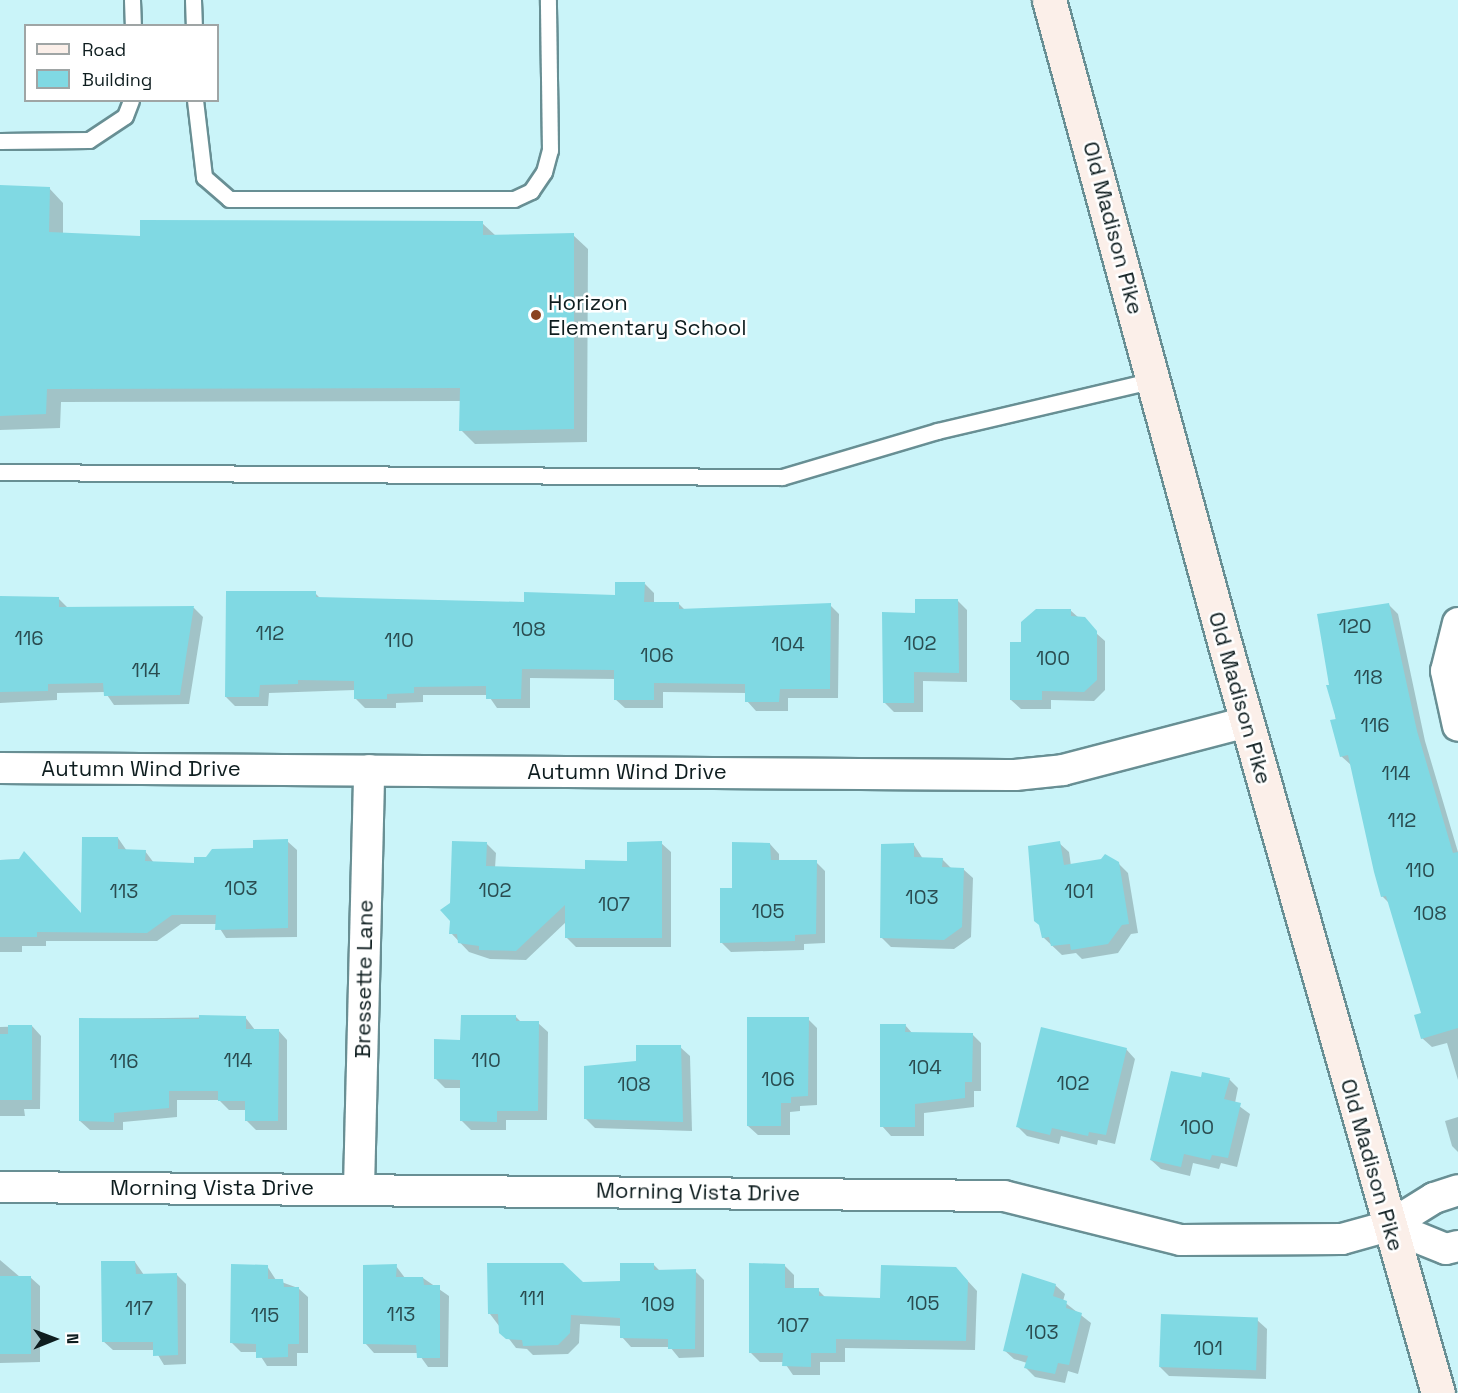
<!DOCTYPE html>
<style>
body{margin:0}
#map{position:relative;width:1458px;height:1393px;overflow:hidden;background:#caf4f9;font-family:"Space Grotesk",sans-serif}
div>[style]{position:absolute}
.shadow>*{inset:0;background:#0003}
.building>*{inset:0;background:#80d9e3;transform-origin:0 0}
.roads{filter:drop-shadow(2px 0 #688f94) drop-shadow(-2px 0 #688f94) drop-shadow(0 2px #688f94) drop-shadow(0 -2px #688f94)}
.service>*{height:15px;margin:-7.5px;padding:0 7.5px;transform-origin:7.5px;border-radius:7.5px;background:#fff}
.minor>*{height:30px;margin:-15px;padding:0 15px;transform-origin:15px;border-radius:15px;background:#fff}
.secondary>*{height:33px;margin:-16.5px;padding:0 16.5px;transform-origin:16.5px;border-radius:16.5px;background:#fbefe9}
.dots>*{width:16px;height:16px;translate:-50% -50%;box-sizing:border-box;border:3px solid #fff;border-radius:50%}
span{translate:-50% -50%;white-space:nowrap;text-align:center;line-height:1.15;-webkit-text-stroke:5px #fff;paint-order:stroke}
.number-label{font-size:20px;color:#2a4c50}
.number-label span{-webkit-text-stroke-width:0}
.street-label{font-size:22px;color:#0e1d1f}
.poi-label{font-size:22px;color:#0e1d1f}
.left{translate:0 -50%;text-align:left}
.legend{position:absolute;left:24px;top:24px;width:195px;height:78px;box-sizing:border-box;background:#fff;border:2px solid #9fa5a5;margin:0;padding:8px 10px;list-style:none;font-size:18px;color:#0e1d1f}
.legend li{display:flex;align-items:center;gap:12px;height:30px}
.legend b{width:30px;border:2px solid #9fa5a5}
.north{position:absolute;left:24px;top:1309px;width:60px;height:60px;-webkit-text-stroke:4px #fff;paint-order:stroke;rotate:89deg;font-size:16px;font-weight:700;line-height:24px;text-align:center;color:#0e1d1f}
.north::after{content:'';display:block;margin:auto;width:21px;height:27px;background:#0e1d1f;clip-path:polygon(50% 0,100% 100%,50% 72%,0 100%)}
</style>
<div id="map">
<div class="shadow">
<div style="clip-path:polygon(0 187px,49px 188px,63px 203px,63px 234px,141px 238px,482px 223px,496px 236px,573px 235px,588px 249px,587px 442px,475px 444px,461px 430px,461px 401px,61px 402px,60px 428px,0 430px)"></div>
<div style="clip-path:polygon(645px 584px,654px 593px,654px 603px,678px 603px,685px 610px,830px 605px,839px 614px,838px 698px,788px 698px,788px 711px,756px 711px,747px 701px,747px 693px,663px 692px,663px 708px,625px 708px,615px 699px,616px 679px,530px 678px,530px 708px,497px 708px,488px 695px,423px 695px,423px 702px,396px 703px,396px 708px,365px 708px,355px 698px,355px 690px,269px 693px,268px 706px,235px 706px,226px 697px,315px 593px,321px 599px,526px 603px,616px 597px)"></div>
<div style="clip-path:polygon(0 598px,58px 598px,67px 607px,194px 608px,203px 617px,189px 704px,114px 705px,105px 692px,57px 693px,57px 700px,0 703px)"></div>
<div style="clip-path:polygon(958px 601px,967px 610px,967px 682px,923px 681px,923px 712px,894px 712px,884px 702px,916px 615px)"></div>
<div style="clip-path:polygon(1388px 604px,1398px 614px,1425px 741px,1458px 852px,1458px 1080px,1447px 1043px,1432px 1047px,1422px 1038px,1423px 1014px,1390px 904px,1382px 896px,1351px 765px,1341px 756px,1331px 686px)"></div>
<div style="clip-path:polygon(1070px 610px,1105px 641px,1105px 690px,1094px 701px,1051px 700px,1051px 709px,1021px 709px,1011px 700px,1023px 644px)"></div>
<div style="clip-path:polygon(118px 838px,127px 851px,145px 851px,154px 863px,196px 864px,207px 858px,287px 841px,297px 850px,297px 937px,226px 938px,217px 924px,181px 924px,157px 941px,46px 941px,46px 946px,22px 946px,22px 952px,0 952px,0 860px,30px 859px,83px 916px)"></div>
<div style="clip-path:polygon(486px 843px,496px 853px,495px 868px,587px 871px,628px 863px,661px 843px,671px 852px,671px 947px,576px 947px,566px 937px,566px 922px,526px 960px,490px 959px,469px 952px,451px 933px,451px 904px)"></div>
<div style="clip-path:polygon(1059px 843px,1069px 852px,1071px 866px,1118px 863px,1128px 873px,1138px 933px,1131px 934px,1118px 953px,1082px 959px,1076px 953px,1062px 955px,1043px 937px)"></div>
<div style="clip-path:polygon(770px 844px,779px 854px,779px 862px,816px 862px,825px 871px,825px 943px,804px 944px,804px 950px,731px 952px,721px 942px)"></div>
<div style="clip-path:polygon(914px 845px,923px 859px,942px 859px,952px 869px,963px 869px,973px 878px,971px 937px,954px 949px,891px 947px,881px 937px)"></div>
<div style="clip-path:polygon(245px 1017px,255px 1030px,278px 1030px,287px 1040px,287px 1130px,256px 1130px,246px 1120px,246px 1110px,229px 1110px,219px 1100px,177px 1100px,177px 1117px,123px 1122px,123px 1130px,90px 1130px,80px 1121px,80px 1019px)"></div>
<div style="clip-path:polygon(516px 1017px,522px 1023px,538px 1023px,548px 1032px,547px 1120px,506px 1120px,506px 1130px,471px 1130px,461px 1120px,461px 1088px,445px 1088px,436px 1079px,461px 1042px)"></div>
<div style="clip-path:polygon(808px 1019px,817px 1028px,817px 1105px,800px 1106px,800px 1111px,790px 1112px,790px 1135px,758px 1135px,748px 1126px)"></div>
<div style="clip-path:polygon(905px 1025px,913px 1034px,972px 1034px,981px 1043px,981px 1091px,974px 1091px,974px 1107px,924px 1113px,924px 1136px,891px 1136px,882px 1126px)"></div>
<div style="clip-path:polygon(32px 1026px,41px 1036px,40px 1109px,24px 1109px,25px 1116px,0 1116px,0 1027px)"></div>
<div style="clip-path:polygon(680px 1047px,690px 1056px,692px 1131px,595px 1128px,586px 1119px,637px 1063px)"></div>
<div style="clip-path:polygon(1126px 1049px,1135px 1059px,1115px 1144px,1098px 1140px,1097px 1145px,1061px 1136px,1059px 1144px,1027px 1136px,1018px 1127px)"></div>
<div style="clip-path:polygon(1202px 1079px,1229px 1079px,1238px 1088px,1235px 1103px,1250px 1114px,1237px 1167px,1221px 1163px,1219px 1169px,1193px 1163px,1190px 1176px,1161px 1169px,1151px 1160px)"></div>
<div style="clip-path:polygon(1458px 1117px,1458px 1152px,1452px 1146px,1445px 1121px)"></div>
<div style="clip-path:polygon(0 1260px,20px 1277px,30px 1277px,40px 1286px,40px 1362px,0 1363px)"></div>
<div style="clip-path:polygon(135px 1262px,144px 1275px,177px 1275px,186px 1284px,186px 1364px,164px 1365px,155px 1350px,113px 1350px,103px 1341px)"></div>
<div style="clip-path:polygon(653px 1264px,660px 1271px,695px 1271px,704px 1280px,704px 1357px,679px 1358px,670px 1347px,631px 1347px,622px 1337px,622px 1326px,580px 1324px,579px 1343px,568px 1354px,533px 1355px,527px 1349px,516px 1348px,490px 1314px,582px 1284px,622px 1283px)"></div>
<div style="clip-path:polygon(784px 1265px,794px 1275px,794px 1290px,818px 1290px,826px 1298px,881px 1300px,965px 1278px,977px 1291px,975px 1350px,845px 1348px,845px 1362px,820px 1362px,820px 1375px,793px 1375px,784px 1362px,760px 1362px,751px 1353px)"></div>
<div style="clip-path:polygon(267px 1266px,276px 1280px,298px 1288px,308px 1297px,308px 1353px,297px 1353px,297px 1366px,267px 1366px,258px 1352px,241px 1352px,232px 1343px)"></div>
<div style="clip-path:polygon(396px 1266px,405px 1278px,423px 1278px,449px 1296px,448px 1367px,428px 1367px,418px 1353px,374px 1353px,365px 1343px)"></div>
<div style="clip-path:polygon(1055px 1285px,1065px 1294px,1063px 1301px,1091px 1323px,1078px 1374px,1068px 1371px,1065px 1383px,1035px 1377px,1026px 1368px,1027px 1363px,1014px 1359px,1004px 1350px)"></div>
<div style="clip-path:polygon(1257px 1320px,1267px 1329px,1266px 1379px,1169px 1376px,1160px 1367px)"></div>
</div>
<div class="building">
<div style="clip-path:polygon(0 185px,50px 187px,49px 232px,140px 236px,140px 220px,483px 221px,483px 235px,574px 233px,574px 429px,459px 431px,460px 388px,47px 389px,46px 414px,0 416px)"></div>
<div style="clip-path:polygon(615px 582px,645px 582px,644px 602px,679px 602px,679px 609px,831px 603px,830px 689px,780px 689px,779px 702px,745px 702px,745px 684px,654px 683px,654px 700px,614px 700px,614px 670px,522px 669px,521px 699px,486px 699px,486px 686px,414px 687px,414px 693px,387px 694px,387px 699px,354px 699px,354px 681px,298px 680px,298px 684px,260px 685px,259px 697px,225px 697px,226px 591px,316px 591px,316px 597px,524px 602px,524px 592px,615px 595px)"></div>
<div style="clip-path:polygon(0 596px,59px 597px,59px 607px,194px 606px,180px 695px,104px 696px,103px 683px,48px 684px,48px 691px,0 692px)"></div>
<div style="clip-path:polygon(915px 599px,958px 599px,959px 673px,914px 672px,914px 703px,883px 703px,882px 612px,915px 613px)"></div>
<div style="clip-path:polygon(1389px 603px,1417px 731px,1453px 853px,1458px 852px,1458px 1028px,1421px 1039px,1414px 1015px,1421px 1013px,1386px 896px,1381px 897px,1374px 872px,1348px 755px,1340px 757px,1330px 720px,1336px 719px,1326px 685px,1329px 685px,1317px 614px)"></div>
<div style="clip-path:polygon(1036px 609px,1071px 609px,1071px 616px,1085px 617px,1097px 631px,1097px 680px,1084px 692px,1042px 691px,1042px 700px,1010px 700px,1010px 642px,1021px 642px,1021px 622px)"></div>
<div style="clip-path:polygon(82px 837px,118px 837px,118px 849px,146px 850px,145px 861px,194px 863px,194px 857px,206px 857px,212px 849px,253px 848px,253px 840px,288px 839px,288px 928px,215px 930px,216px 915px,172px 915px,147px 933px,37px 932px,37px 937px,0 937px,0 860px,19px 859px,24px 851px,81px 913px)"></div>
<div style="clip-path:polygon(452px 841px,487px 842px,486px 866px,585px 869px,585px 860px,627px 861px,627px 842px,662px 841px,662px 938px,565px 938px,565px 905px,516px 951px,479px 950px,479px 946px,458px 943px,457px 934px,449px 934px,450px 921px,440px 910px,450px 903px)"></div>
<div style="clip-path:polygon(1060px 841px,1064px 865px,1101px 859px,1105px 854px,1119px 862px,1129px 924px,1122px 925px,1108px 944px,1071px 950px,1070px 944px,1051px 946px,1049px 937px,1042px 938px,1039px 925px,1034px 921px,1028px 846px)"></div>
<div style="clip-path:polygon(732px 842px,770px 843px,771px 860px,817px 860px,816px 934px,795px 935px,795px 941px,720px 943px,720px 888px,732px 888px)"></div>
<div style="clip-path:polygon(914px 843px,914px 857px,943px 858px,942px 867px,964px 868px,962px 927px,944px 940px,880px 938px,881px 844px)"></div>
<div style="clip-path:polygon(199px 1015px,246px 1016px,246px 1029px,279px 1029px,278px 1121px,245px 1121px,245px 1101px,218px 1101px,218px 1091px,169px 1091px,169px 1108px,114px 1113px,114px 1122px,79px 1121px,79px 1018px,199px 1019px)"></div>
<div style="clip-path:polygon(461px 1015px,516px 1015px,516px 1021px,539px 1021px,538px 1111px,497px 1111px,497px 1122px,460px 1121px,460px 1080px,434px 1079px,434px 1039px,460px 1040px)"></div>
<div style="clip-path:polygon(747px 1017px,809px 1017px,808px 1096px,791px 1097px,791px 1103px,781px 1103px,781px 1126px,747px 1126px)"></div>
<div style="clip-path:polygon(880px 1024px,906px 1024px,905px 1032px,973px 1033px,972px 1082px,965px 1082px,965px 1098px,915px 1104px,915px 1127px,880px 1127px)"></div>
<div style="clip-path:polygon(8px 1025px,32px 1025px,32px 1100px,0 1100px,0 1034px,8px 1034px)"></div>
<div style="clip-path:polygon(1041px 1027px,1127px 1048px,1106px 1135px,1089px 1132px,1088px 1136px,1052px 1128px,1050px 1135px,1016px 1127px)"></div>
<div style="clip-path:polygon(636px 1045px,681px 1045px,683px 1122px,584px 1119px,584px 1066px,636px 1061px)"></div>
<div style="clip-path:polygon(1171px 1071px,1201px 1077px,1202px 1072px,1230px 1078px,1224px 1099px,1241px 1103px,1228px 1158px,1212px 1155px,1210px 1160px,1184px 1154px,1181px 1167px,1150px 1160px)"></div>
<div style="clip-path:polygon(101px 1261px,135px 1261px,136px 1274px,177px 1273px,178px 1355px,153px 1356px,153px 1342px,102px 1342px)"></div>
<div style="clip-path:polygon(487px 1263px,563px 1263px,583px 1282px,620px 1281px,620px 1263px,654px 1263px,654px 1270px,696px 1269px,695px 1349px,668px 1349px,668px 1339px,620px 1338px,620px 1318px,571px 1315px,570px 1333px,558px 1345px,523px 1346px,522px 1340px,506px 1339px,499px 1333px,498px 1314px,488px 1314px)"></div>
<div style="clip-path:polygon(749px 1263px,785px 1264px,785px 1288px,819px 1288px,819px 1296px,880px 1298px,881px 1265px,956px 1267px,968px 1281px,966px 1341px,836px 1339px,836px 1353px,811px 1353px,811px 1367px,782px 1366px,783px 1353px,749px 1353px)"></div>
<div style="clip-path:polygon(231px 1264px,268px 1265px,268px 1279px,283px 1279px,284px 1287px,299px 1287px,299px 1344px,288px 1344px,288px 1357px,256px 1358px,256px 1344px,230px 1343px)"></div>
<div style="clip-path:polygon(397px 1264px,396px 1277px,423px 1277px,424px 1285px,440px 1285px,440px 1358px,417px 1358px,416px 1345px,363px 1344px,363px 1265px)"></div>
<div style="clip-path:polygon(1022px 1273px,1056px 1284px,1053px 1296px,1067px 1301px,1066px 1308px,1082px 1313px,1069px 1365px,1058px 1363px,1055px 1374px,1024px 1368px,1028px 1356px,1003px 1351px)"></div>
<div style="left:0;top:1276px;width:31px;height:78px"></div>
<div style="left:1161px;top:1314px;width:97px;height:53px;rotate:2deg"></div>
</div>
<div class="roads">
<div class="service">
<div style="left:132px;top:0;width:26px;rotate:88deg"></div>
<div style="left:193px;top:0;width:26px;rotate:88deg"></div>
<div style="left:195px;top:100px;width:78px;rotate:83.3deg"></div>
<div style="left:204px;top:177px;width:33px;rotate:41deg"></div>
<div style="left:229px;top:199px;width:285px"></div>
<div style="left:514px;top:199px;width:19px;rotate:-25deg"></div>
<div style="left:531px;top:191px;width:23px;rotate:-56deg"></div>
<div style="left:544px;top:172px;width:23px;rotate:-75deg"></div>
<div style="left:550px;top:150px;width:150px;rotate:-90.8deg"></div>
<div style="left:0;top:141px;width:89px;rotate:-0.6deg"></div>
<div style="left:89px;top:140px;width:43px;rotate:-33.7deg"></div>
<div style="left:125px;top:116px;width:17px;rotate:-69deg"></div>
<div style="left:0;top:472px;width:782px;rotate:0.37deg"></div>
<div style="left:782px;top:477px;width:162px;rotate:-16.5deg"></div>
<div style="left:937px;top:431px;width:223px;rotate:-13.2deg"></div>
</div>
<div class="minor">
<div style="left:1458px;top:623px;width:49px;rotate:104deg"></div>
<div style="left:1446px;top:671px;width:56px;rotate:77.7deg"></div>
<div style="left:0;top:768px;width:1015px;rotate:0.4deg"></div>
<div style="left:1015px;top:775px;width:48px;rotate:-5.9deg"></div>
<div style="left:1063px;top:770px;width:190px;rotate:-14.6deg"></div>
<div style="left:0;top:1187px;width:1004px;rotate:0.51deg"></div>
<div style="left:1004px;top:1196px;width:182px;rotate:14deg"></div>
<div style="left:1181px;top:1240px;width:161px;rotate:-0.4deg"></div>
<div style="left:1342px;top:1239px;width:49px;rotate:-15.5deg"></div>
<div style="left:1389px;top:1226px;width:53px;rotate:-31.9deg"></div>
<div style="left:1434px;top:1198px;width:25px;rotate:-18deg"></div>
<div style="left:359px;top:1188px;width:418px;rotate:-88.6deg"></div>
<div style="left:1389px;top:1226px;width:61px;rotate:22deg"></div>
<div style="left:1446px;top:1249px;width:12px;rotate:-14deg"></div>
</div>
<div class="secondary">
<div style="left:1049px;top:0;width:669px;rotate:74.74deg"></div>
<div style="left:1225px;top:645px;width:778px;rotate:74.11deg"></div>
</div>
</div>
<div class="dots">
<div style="left:536px;top:315px;background:#8a431f"></div>
</div>
<div class="number-label">
<span style="left:1355px;top:626px">120</span>
<span style="left:529px;top:629px">108</span>
<span style="left:270px;top:633px">112</span>
<span style="left:29px;top:638px">116</span>
<span style="left:399px;top:640px">110</span>
<span style="left:920px;top:643px">102</span>
<span style="left:788px;top:644px">104</span>
<span style="left:657px;top:655px">106</span>
<span style="left:1053px;top:658px">100</span>
<span style="left:146px;top:670px">114</span>
<span style="left:1368px;top:677px">118</span>
<span style="left:1375px;top:725px">116</span>
<span style="left:1396px;top:773px">114</span>
<span style="left:1402px;top:820px">112</span>
<span style="left:1420px;top:870px">110</span>
<span style="left:241px;top:888px">103</span>
<span style="left:495px;top:890px">102</span>
<span style="left:124px;top:891px">113</span>
<span style="left:1079px;top:891px">101</span>
<span style="left:922px;top:897px">103</span>
<span style="left:614px;top:904px">107</span>
<span style="left:768px;top:911px">105</span>
<span style="left:1430px;top:913px">108</span>
<span style="left:238px;top:1060px">114</span>
<span style="left:486px;top:1060px">110</span>
<span style="left:124px;top:1061px">116</span>
<span style="left:925px;top:1067px">104</span>
<span style="left:778px;top:1079px">106</span>
<span style="left:1073px;top:1083px">102</span>
<span style="left:634px;top:1084px">108</span>
<span style="left:1197px;top:1127px">100</span>
<span style="left:532px;top:1298px">111</span>
<span style="left:923px;top:1303px">105</span>
<span style="left:658px;top:1304px">109</span>
<span style="left:139px;top:1308px">117</span>
<span style="left:401px;top:1314px">113</span>
<span style="left:265px;top:1315px">115</span>
<span style="left:793px;top:1325px">107</span>
<span style="left:1042px;top:1332px">103</span>
<span style="left:1208px;top:1348px">101</span>
</div>
<div class="street-label">
<span style="left:1113px;top:228px;rotate:75deg">Old Madison Pike</span>
<span style="left:1240px;top:698px;rotate:74deg">Old Madison Pike</span>
<span style="left:141px;top:769px">Autumn Wind Drive</span>
<span style="left:627px;top:772px">Autumn Wind Drive</span>
<span style="left:364px;top:979px;rotate:-89deg">Bressette Lane</span>
<span style="left:1372px;top:1165px;rotate:74deg">Old Madison Pike</span>
<span style="left:212px;top:1188px">Morning Vista Drive</span>
<span style="left:698px;top:1192px;rotate:1deg">Morning Vista Drive</span>
</div>
<div class="poi-label">
<span class="left" style="left:548px;top:315px">Horizon<br>Elementary School</span>
</div>
<ul class="legend">
<li><b style="height:8px;background:#fbefe9"></b>Road</li>
<li><b style="height:16px;background:#80d9e3"></b>Building</li>
</ul>
<div class="north">N</div>
</div>
